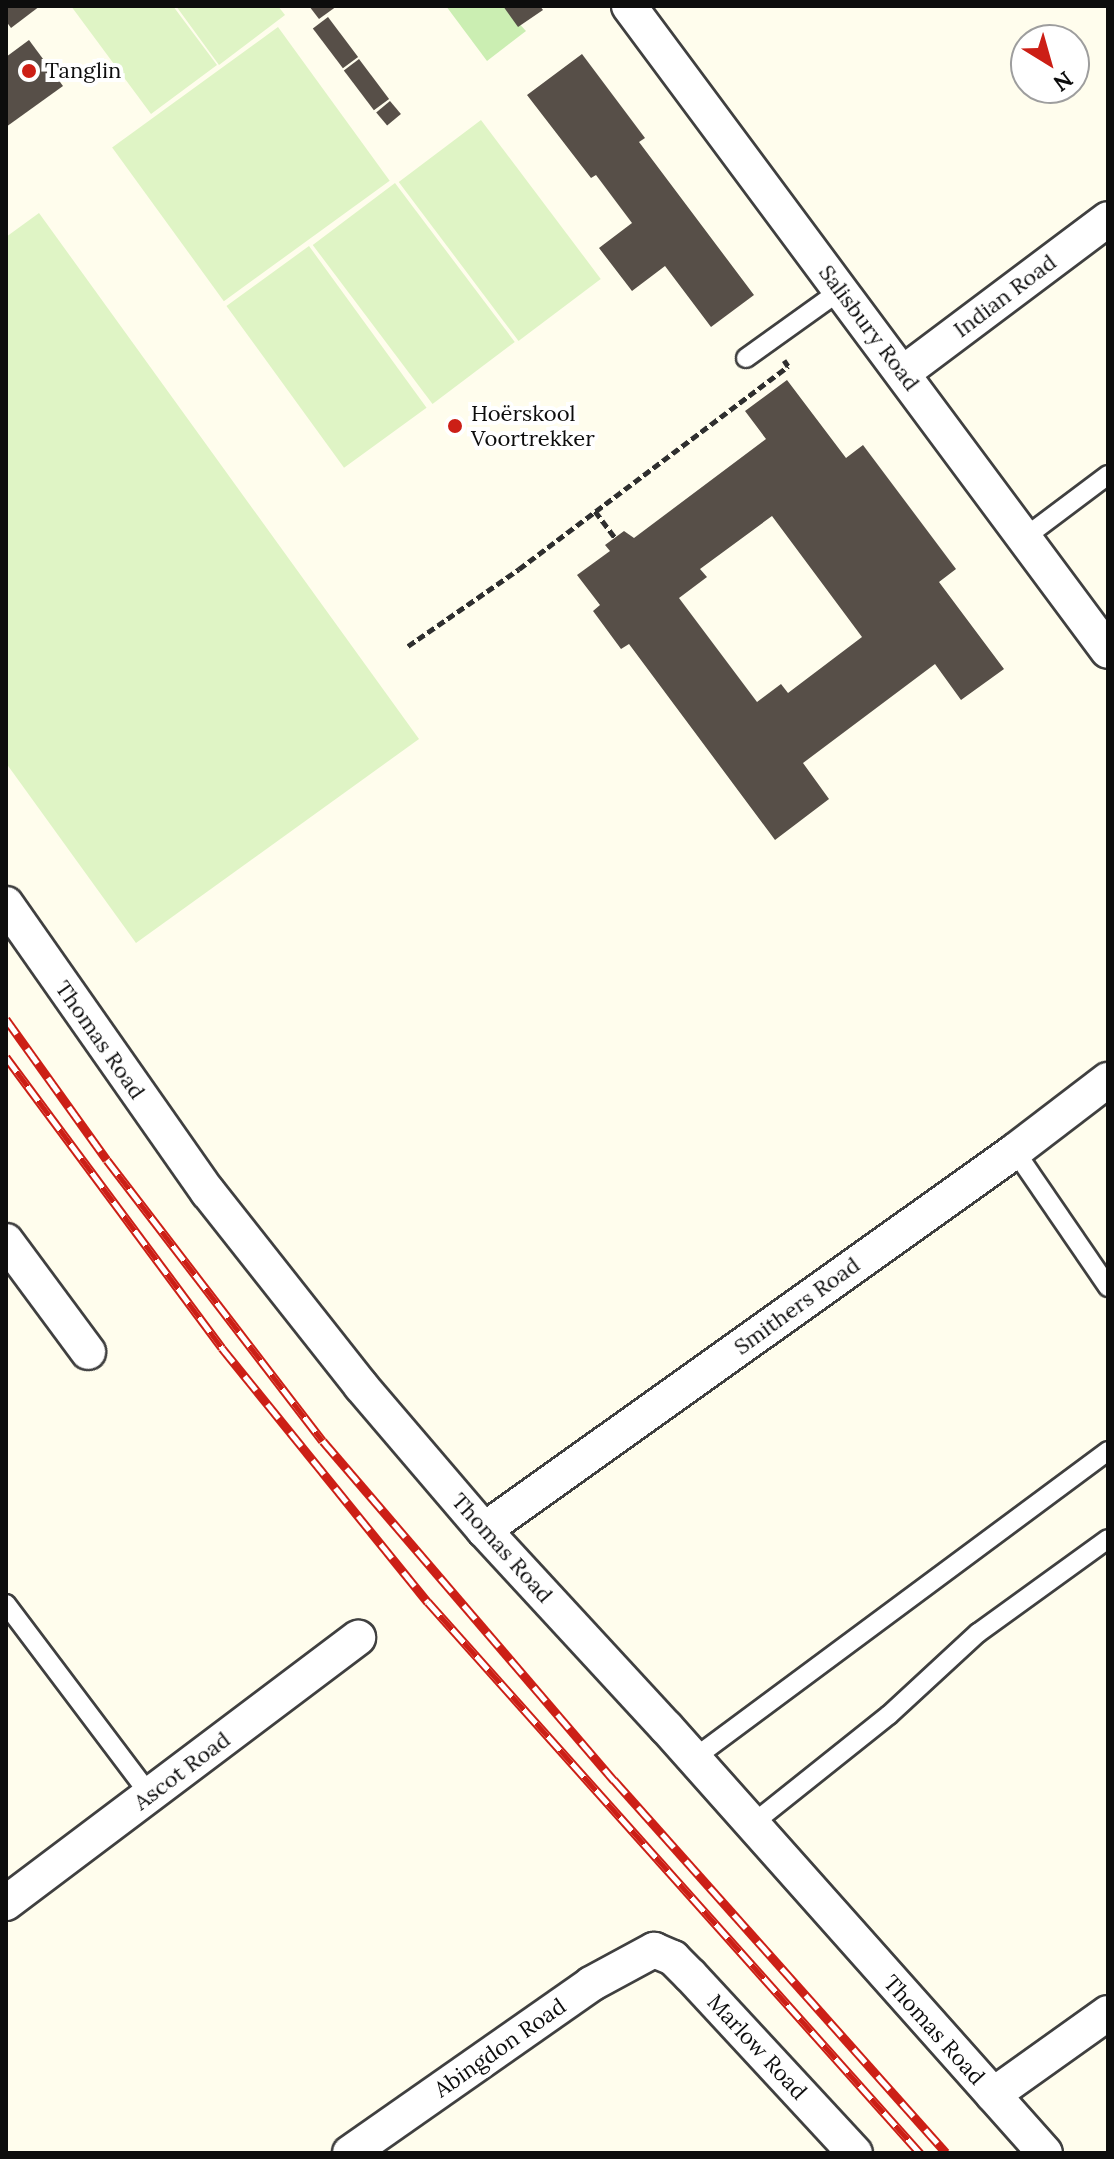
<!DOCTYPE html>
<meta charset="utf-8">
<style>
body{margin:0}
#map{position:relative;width:1114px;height:2159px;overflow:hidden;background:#fffded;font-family:Lora,serif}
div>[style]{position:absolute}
.green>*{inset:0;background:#cbeeb2}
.pitch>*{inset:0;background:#dff4c5;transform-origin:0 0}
.building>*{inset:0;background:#574f48;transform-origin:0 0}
.path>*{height:5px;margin-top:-2.5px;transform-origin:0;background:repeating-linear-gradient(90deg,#2f2f2f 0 8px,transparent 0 12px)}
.roads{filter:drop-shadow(2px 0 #404040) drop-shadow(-2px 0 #404040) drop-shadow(0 2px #404040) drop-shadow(0 -2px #404040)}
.lane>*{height:18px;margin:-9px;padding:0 9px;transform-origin:9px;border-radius:9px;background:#fff}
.street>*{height:34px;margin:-17px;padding:0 17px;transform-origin:17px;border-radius:17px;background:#fff}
.rail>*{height:9px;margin-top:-4.5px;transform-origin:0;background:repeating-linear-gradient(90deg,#fff 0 18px,#cc1f16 0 36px);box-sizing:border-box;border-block:2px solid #cc1f16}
.dots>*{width:22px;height:22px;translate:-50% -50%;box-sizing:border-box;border:4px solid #fff;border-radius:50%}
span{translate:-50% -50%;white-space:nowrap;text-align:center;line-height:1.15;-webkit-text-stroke:8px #fff;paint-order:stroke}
.poi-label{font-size:22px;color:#0d0d0d}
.left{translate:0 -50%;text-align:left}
.street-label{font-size:22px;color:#0d0d0d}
.frame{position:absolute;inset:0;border:8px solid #0d0d0d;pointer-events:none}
.north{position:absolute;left:1010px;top:24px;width:80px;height:80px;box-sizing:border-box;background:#fff;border:2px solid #9e9e9e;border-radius:50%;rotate:143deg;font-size:22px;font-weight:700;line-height:32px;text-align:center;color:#0d0d0d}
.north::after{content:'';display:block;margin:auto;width:28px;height:36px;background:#cc1f16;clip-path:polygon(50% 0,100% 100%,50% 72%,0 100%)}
</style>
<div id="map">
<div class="green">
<div style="clip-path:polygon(446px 6px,503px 6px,526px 31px,487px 61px)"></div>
</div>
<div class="pitch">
<div style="clip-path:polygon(71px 6px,173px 6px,217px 65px,151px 114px)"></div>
<div style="clip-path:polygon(176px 6px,278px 6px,285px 15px,219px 65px)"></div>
<div style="left:278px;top:27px;width:190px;height:205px;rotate:54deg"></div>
<div style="left:481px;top:120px;width:199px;height:103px;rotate:53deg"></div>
<div style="left:395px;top:183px;width:199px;height:103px;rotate:53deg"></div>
<div style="clip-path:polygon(39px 213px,419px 739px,136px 943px,6px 763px,6px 237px)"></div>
<div style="left:309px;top:246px;width:200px;height:102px;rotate:54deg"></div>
</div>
<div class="building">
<div style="clip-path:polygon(6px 6px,40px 6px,11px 28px,6px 21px)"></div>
<div style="clip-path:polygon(309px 6px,337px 6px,319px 19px)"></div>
<div style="clip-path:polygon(503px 6px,540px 6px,543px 10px,518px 27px)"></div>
<div style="left:328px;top:17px;width:50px;height:19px;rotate:53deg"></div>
<div style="clip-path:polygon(29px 40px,63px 86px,6px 127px,6px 57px)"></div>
<div style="clip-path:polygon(582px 54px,645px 138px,639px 142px,754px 295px,711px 327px,665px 266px,632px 291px,599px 248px,632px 223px,596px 175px,591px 178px,527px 95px)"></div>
<div style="left:359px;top:59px;width:50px;height:19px;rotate:53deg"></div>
<div style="left:390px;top:101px;width:17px;height:18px;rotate:50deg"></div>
<div style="clip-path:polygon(evenodd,787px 380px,846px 458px,863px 445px,956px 569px,939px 582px,1004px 669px,961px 700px,935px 664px,803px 763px,829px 799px,775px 840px,629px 644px,621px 649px,593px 611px,600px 605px,577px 575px,610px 551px,605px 545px,624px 531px,634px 538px,766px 439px,745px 411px,787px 380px,772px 516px,862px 637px,788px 693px,781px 684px,757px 702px,679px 598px,707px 577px,700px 569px,772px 516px)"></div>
</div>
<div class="path">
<div style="left:595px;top:511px;width:34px;rotate:53deg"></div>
<div style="left:408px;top:646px;width:135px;rotate:-34.7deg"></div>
<div style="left:519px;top:569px;width:337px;rotate:-37deg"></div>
<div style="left:788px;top:366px;width:7px;rotate:-124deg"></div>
</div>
<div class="roads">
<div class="lane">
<div style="left:746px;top:358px;width:117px;rotate:-35.6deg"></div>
<div style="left:1024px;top:538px;width:105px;rotate:-36.9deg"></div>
<div style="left:1015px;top:1151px;width:165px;rotate:55.6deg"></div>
<div style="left:6px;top:1604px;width:239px;rotate:53deg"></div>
<div style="left:693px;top:1759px;width:517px;rotate:-36.58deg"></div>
<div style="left:751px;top:1825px;width:176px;rotate:-38.6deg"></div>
<div style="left:889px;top:1715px;width:121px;rotate:-42.7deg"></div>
<div style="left:978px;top:1633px;width:160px;rotate:-35.9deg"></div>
</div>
<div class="street">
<div style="left:629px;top:6px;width:803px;rotate:53.4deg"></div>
<div style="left:903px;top:373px;width:256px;rotate:-36.9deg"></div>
<div style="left:6px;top:904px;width:352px;rotate:55deg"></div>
<div style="left:208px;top:1192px;width:247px;rotate:51.7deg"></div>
<div style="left:361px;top:1386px;width:189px;rotate:49.5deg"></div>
<div style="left:484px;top:1530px;width:268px;rotate:47.3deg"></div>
<div style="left:666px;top:1727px;width:570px;rotate:48.34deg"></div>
<div style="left:6px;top:1241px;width:138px;rotate:53.5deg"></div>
<div style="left:484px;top:1530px;width:652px;rotate:-35.52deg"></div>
<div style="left:1015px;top:1151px;width:117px;rotate:-37.4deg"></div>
<div style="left:6px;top:1903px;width:441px;rotate:-37deg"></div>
<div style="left:993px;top:2095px;width:141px;rotate:-35.5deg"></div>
<div style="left:350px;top:2153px;width:294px;rotate:-35deg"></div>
<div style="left:591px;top:1984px;width:72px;rotate:-28.4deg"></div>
<div style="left:654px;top:1950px;width:21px;rotate:23deg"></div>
<div style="left:673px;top:1958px;width:25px;rotate:45deg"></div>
<div style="left:691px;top:1976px;width:241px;rotate:47.2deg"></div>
</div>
</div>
<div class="rail">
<div style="left:6px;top:1019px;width:173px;rotate:54.4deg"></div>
<div style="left:107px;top:1160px;width:354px;rotate:52.5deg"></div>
<div style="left:323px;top:1441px;width:447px;rotate:49.4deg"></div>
<div style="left:614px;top:1780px;width:499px;rotate:48.3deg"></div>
<div style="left:6px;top:1057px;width:362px;rotate:53.4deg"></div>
<div style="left:222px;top:1348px;width:327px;rotate:51deg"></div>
<div style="left:428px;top:1602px;width:739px;rotate:48.24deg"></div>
</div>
<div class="dots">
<div style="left:29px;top:71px;background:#cc1f16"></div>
<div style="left:455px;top:426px;background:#cc1f16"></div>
</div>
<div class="poi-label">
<span class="left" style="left:45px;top:71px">Tanglin</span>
<span class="left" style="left:471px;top:426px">Hoërskool<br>Voortrekker</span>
</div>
<div class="street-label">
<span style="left:1005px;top:296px;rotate:-37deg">Indian Road</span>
<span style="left:869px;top:328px;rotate:53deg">Salisbury Road</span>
<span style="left:100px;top:1040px;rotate:55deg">Thomas Road</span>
<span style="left:797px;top:1306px;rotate:-36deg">Smithers Road</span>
<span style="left:502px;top:1548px;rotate:48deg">Thomas Road</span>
<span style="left:182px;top:1771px;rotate:-37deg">Ascot Road</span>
<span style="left:934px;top:2030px;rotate:48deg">Thomas Road</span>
<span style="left:757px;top:2047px;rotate:47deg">Marlow Road</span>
<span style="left:500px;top:2048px;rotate:-35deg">Abingdon Road</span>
</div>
<div class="frame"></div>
<div class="north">N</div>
</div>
